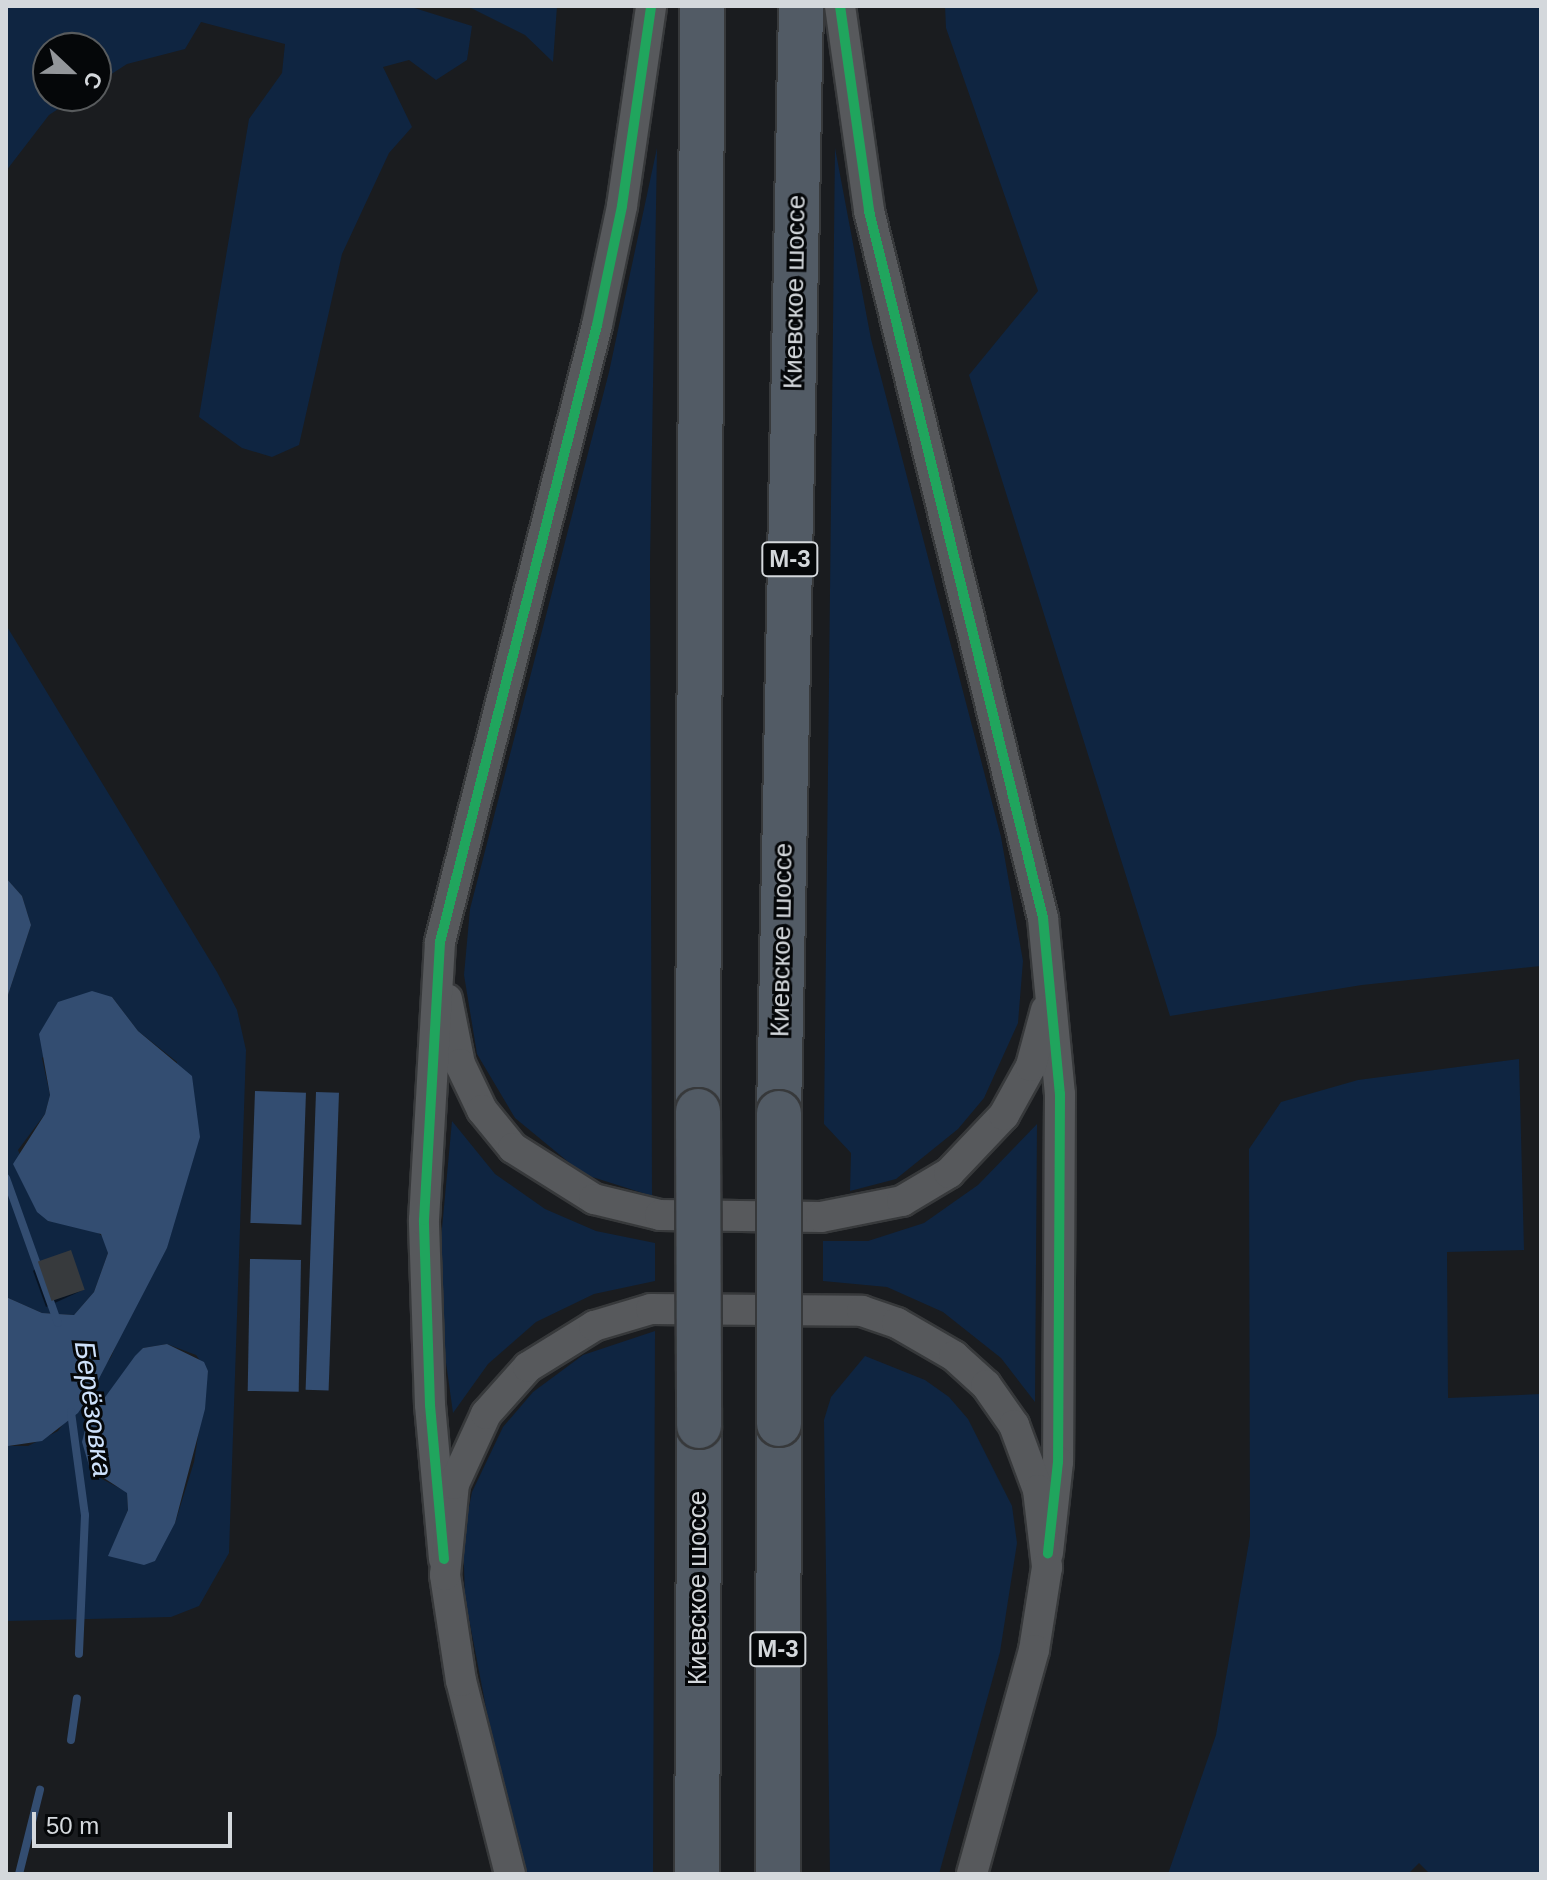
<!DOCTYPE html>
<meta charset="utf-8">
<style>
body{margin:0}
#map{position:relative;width:1547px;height:1880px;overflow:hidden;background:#1a1c1f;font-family:Helvetica,sans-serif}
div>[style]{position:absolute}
.green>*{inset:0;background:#0f2541}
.water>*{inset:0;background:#334d71;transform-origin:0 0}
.shadow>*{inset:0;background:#0007}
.stream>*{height:8px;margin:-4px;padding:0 4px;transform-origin:4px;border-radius:4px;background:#334d71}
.building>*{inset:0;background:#373a3d;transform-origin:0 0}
.roads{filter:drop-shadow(2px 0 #37393b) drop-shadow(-2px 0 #37393b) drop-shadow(0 2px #37393b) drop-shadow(0 -2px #37393b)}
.minor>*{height:30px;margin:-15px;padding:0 15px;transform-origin:15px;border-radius:15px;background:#57595c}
.highway>*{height:44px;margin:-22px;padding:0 22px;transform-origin:22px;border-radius:22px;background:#525b65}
.bridges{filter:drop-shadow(2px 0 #37393b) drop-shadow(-2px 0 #37393b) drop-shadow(0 2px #37393b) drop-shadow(0 -2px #37393b)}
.highway-bridge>*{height:44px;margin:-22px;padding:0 22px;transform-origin:22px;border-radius:22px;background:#525b65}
.cycleway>*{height:10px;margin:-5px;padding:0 5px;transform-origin:5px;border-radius:5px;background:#20a55d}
span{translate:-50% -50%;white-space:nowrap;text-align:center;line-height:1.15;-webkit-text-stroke:6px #050709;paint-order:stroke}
.shield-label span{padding:2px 6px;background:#050709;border:2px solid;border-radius:6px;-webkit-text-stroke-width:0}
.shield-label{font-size:24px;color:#d4d8dc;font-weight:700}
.street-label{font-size:26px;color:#d4d8dc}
.water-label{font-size:28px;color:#cee1fb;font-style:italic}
.frame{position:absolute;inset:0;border:8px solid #d4d8dc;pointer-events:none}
.north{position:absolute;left:32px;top:32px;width:80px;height:80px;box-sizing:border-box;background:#050709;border:2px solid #585b5d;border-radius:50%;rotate:112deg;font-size:22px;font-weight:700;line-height:32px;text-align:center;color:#d4d8dc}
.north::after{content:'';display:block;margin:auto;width:28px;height:36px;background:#93969a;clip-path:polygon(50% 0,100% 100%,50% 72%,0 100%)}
.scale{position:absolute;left:32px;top:1812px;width:200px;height:36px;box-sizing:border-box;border:4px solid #d4d8dc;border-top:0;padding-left:10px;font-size:24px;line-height:28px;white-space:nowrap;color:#d4d8dc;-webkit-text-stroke:6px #050709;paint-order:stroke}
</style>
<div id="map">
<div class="green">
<div style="clip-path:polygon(6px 6px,408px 6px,472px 26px,467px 60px,436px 80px,409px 60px,383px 67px,412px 127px,389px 153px,342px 254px,299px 445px,272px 457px,242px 448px,199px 417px,249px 119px,282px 73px,285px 44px,201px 22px,185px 49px,127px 64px,96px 84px,96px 48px,48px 48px,48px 96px,78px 96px,49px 115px,6px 171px)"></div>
<div style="clip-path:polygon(467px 6px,557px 6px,553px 62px,525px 35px)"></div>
<div style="clip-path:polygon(945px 6px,1541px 6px,1541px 966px,1362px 985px,1170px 1016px,969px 375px,1038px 291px,946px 28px)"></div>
<div style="clip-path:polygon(657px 148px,650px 564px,652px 1196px,583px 1174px,515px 1118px,477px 1054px,464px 975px,470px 909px,609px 372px)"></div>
<div style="clip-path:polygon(835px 148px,871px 339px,1001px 837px,1023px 961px,1018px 1023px,984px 1098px,958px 1129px,896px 1179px,850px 1191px,851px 1153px,824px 1124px)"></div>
<div style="clip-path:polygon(evenodd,6px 625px,217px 972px,237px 1010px,246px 1050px,229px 1553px,199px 1606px,171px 1617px,6px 1621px,6px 1446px,28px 1446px,58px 1431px,111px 1357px,136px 1298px,167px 1248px,177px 1062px,138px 1031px,112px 997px,42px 1058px,50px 1095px,45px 1114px,18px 1150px,48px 1221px,93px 1229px,106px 1239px,108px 1253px,94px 1292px,74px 1315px,42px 1313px,6px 1297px,6px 1001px,31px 925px,22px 896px,6px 878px,6px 625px,167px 1344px,196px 1355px,208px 1371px,194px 1462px,175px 1523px,109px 1556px,128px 1510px,127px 1492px,100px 1478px,87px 1422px,143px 1348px,167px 1344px)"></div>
<div style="clip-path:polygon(1519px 1059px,1524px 1250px,1447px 1252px,1448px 1398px,1541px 1394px,1541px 1874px,1430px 1874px,1419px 1863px,1408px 1874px,1168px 1874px,1216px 1735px,1250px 1536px,1249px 1149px,1281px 1102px,1358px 1080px)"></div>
<div style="clip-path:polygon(452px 1121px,495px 1174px,545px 1209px,596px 1231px,655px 1243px,655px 1281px,594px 1294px,536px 1322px,488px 1364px,453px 1413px,442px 1334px,441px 1239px)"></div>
<div style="clip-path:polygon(1037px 1124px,1035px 1402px,1001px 1358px,943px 1312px,887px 1287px,823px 1281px,823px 1241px,868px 1241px,924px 1223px,978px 1185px)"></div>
<div style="clip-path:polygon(655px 1331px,653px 1874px,527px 1874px,487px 1713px,465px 1598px,463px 1537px,472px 1492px,503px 1427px,533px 1392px,583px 1355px)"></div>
<div style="clip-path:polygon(865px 1356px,925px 1380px,949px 1397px,968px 1419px,1012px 1506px,1017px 1543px,1000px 1652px,939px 1874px,830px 1874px,824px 1420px,831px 1397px)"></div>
</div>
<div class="water">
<div style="clip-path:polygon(6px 878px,22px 896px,31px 925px,6px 1001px)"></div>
<div style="clip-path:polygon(92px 991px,112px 997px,138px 1031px,192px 1076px,200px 1137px,167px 1248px,92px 1392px,78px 1413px,42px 1441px,8px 1446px,6px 1297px,42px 1313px,74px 1315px,94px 1292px,108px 1253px,101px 1234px,48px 1221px,37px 1212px,13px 1164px,45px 1114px,50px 1095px,39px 1034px,58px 1002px)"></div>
<div style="left:255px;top:1091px;width:51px;height:132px;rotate:2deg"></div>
<div style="left:316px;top:1092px;width:23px;height:298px;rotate:2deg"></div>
<div style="left:250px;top:1259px;width:51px;height:132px;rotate:1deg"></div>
<div style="clip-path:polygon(167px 1344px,204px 1362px,208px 1371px,205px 1409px,175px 1523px,155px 1561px,144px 1565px,108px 1556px,128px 1510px,127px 1493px,90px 1469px,82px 1442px,87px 1422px,135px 1356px,143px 1348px)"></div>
</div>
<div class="shadow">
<div style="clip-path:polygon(40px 1264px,83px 1290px,46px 1307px,33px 1271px)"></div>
</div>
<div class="stream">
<div style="left:6px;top:1178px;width:154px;rotate:70.3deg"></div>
<div style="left:71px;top:1412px;width:104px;rotate:82.3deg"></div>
<div style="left:85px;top:1515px;width:139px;rotate:92.5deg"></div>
<div style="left:71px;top:1740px;width:42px;rotate:-81.9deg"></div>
<div style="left:19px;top:1874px;width:87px;rotate:-76deg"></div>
</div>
<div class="building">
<div style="left:71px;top:1250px;width:42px;height:35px;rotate:71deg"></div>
</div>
<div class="roads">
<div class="minor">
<div style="left:840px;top:6px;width:207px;rotate:81.9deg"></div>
<div style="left:869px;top:211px;width:728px;rotate:76.17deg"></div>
<div style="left:1043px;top:918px;width:177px;rotate:84.5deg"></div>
<div style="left:1060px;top:1094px;width:368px;rotate:90.3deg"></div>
<div style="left:1058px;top:1462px;width:92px;rotate:96.3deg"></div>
<div style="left:447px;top:999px;width:66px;rotate:78.7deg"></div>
<div style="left:460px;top:1064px;width:51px;rotate:64.4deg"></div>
<div style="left:482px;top:1110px;width:49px;rotate:50.8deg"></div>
<div style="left:513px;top:1148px;width:96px;rotate:32.2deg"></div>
<div style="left:594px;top:1199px;width:68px;rotate:13.6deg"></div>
<div style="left:660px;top:1215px;width:161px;rotate:0.7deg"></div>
<div style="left:821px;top:1217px;width:83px;rotate:-11.2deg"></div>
<div style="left:902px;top:1201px;width:55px;rotate:-30.8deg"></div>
<div style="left:949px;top:1173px;width:80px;rotate:-46.5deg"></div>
<div style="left:1004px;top:1115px;width:56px;rotate:-61.1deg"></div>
<div style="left:1031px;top:1066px;width:58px;rotate:-75deg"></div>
<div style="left:444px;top:1559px;width:155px;rotate:-95.2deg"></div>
<div style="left:430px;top:1405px;width:185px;rotate:-91.9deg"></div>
<div style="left:424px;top:1220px;width:278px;rotate:-86.7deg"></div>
<div style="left:440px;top:942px;width:637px;rotate:-75.72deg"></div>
<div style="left:597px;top:325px;width:122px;rotate:-78.1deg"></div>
<div style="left:622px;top:206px;width:202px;rotate:-81.7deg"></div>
<div style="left:510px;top:1874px;width:199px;rotate:-104.2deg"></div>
<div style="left:461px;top:1681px;width:107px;rotate:-98.6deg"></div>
<div style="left:445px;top:1575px;width:91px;rotate:-84.4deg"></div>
<div style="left:454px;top:1484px;width:77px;rotate:-65.4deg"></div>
<div style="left:486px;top:1414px;width:63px;rotate:-48.2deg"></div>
<div style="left:528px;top:1367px;width:78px;rotate:-31.8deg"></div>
<div style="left:594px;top:1326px;width:59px;rotate:-16.6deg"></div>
<div style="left:651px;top:1309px;width:211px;rotate:0.5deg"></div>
<div style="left:862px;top:1311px;width:37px;rotate:19deg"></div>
<div style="left:897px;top:1323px;width:66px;rotate:30.1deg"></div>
<div style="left:954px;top:1356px;width:43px;rotate:42.2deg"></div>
<div style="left:986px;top:1385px;width:49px;rotate:55deg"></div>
<div style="left:1014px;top:1425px;width:69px;rotate:69.7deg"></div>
<div style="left:1038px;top:1490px;width:78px;rotate:83.3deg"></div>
<div style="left:1047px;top:1567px;width:84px;rotate:98.9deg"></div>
<div style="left:1034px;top:1650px;width:232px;rotate:105.5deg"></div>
</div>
<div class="highway">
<div style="left:698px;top:1111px;width:1105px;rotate:-89.79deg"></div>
<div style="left:779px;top:1113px;width:1107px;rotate:-88.86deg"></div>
<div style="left:697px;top:1874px;width:448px;rotate:-89.7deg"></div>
<div style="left:778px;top:1874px;width:450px;rotate:-89.9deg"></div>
</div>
</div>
<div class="bridges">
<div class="highway-bridge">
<div style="left:698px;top:1111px;width:315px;rotate:89.8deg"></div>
<div style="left:779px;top:1424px;width:311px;rotate:-90deg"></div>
</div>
</div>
<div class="cycleway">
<div style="left:840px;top:6px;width:207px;rotate:81.9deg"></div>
<div style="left:869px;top:211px;width:728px;rotate:76.17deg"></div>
<div style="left:1043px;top:918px;width:177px;rotate:84.5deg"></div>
<div style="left:1060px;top:1094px;width:368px;rotate:90.3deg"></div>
<div style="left:1058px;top:1462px;width:92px;rotate:96.3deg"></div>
<div style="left:444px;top:1559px;width:155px;rotate:-95.2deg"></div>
<div style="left:430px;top:1405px;width:185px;rotate:-91.9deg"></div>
<div style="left:424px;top:1220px;width:278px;rotate:-86.7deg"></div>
<div style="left:440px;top:942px;width:637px;rotate:-75.72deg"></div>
<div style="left:597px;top:325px;width:122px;rotate:-78.1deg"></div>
<div style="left:622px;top:206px;width:202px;rotate:-81.7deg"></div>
</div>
<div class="shield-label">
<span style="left:790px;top:559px">М-3</span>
<span style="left:778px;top:1649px">М-3</span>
</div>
<div class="street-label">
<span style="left:795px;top:292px;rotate:-89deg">Киевское шоссе</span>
<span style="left:782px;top:940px;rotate:-89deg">Киевское шоссе</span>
<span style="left:698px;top:1588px;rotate:-90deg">Киевское шоссе</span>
</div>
<div class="water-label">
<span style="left:93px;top:1409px;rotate:82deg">Берёзовка</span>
</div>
<div class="frame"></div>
<div class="north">С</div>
<div class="scale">50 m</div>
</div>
